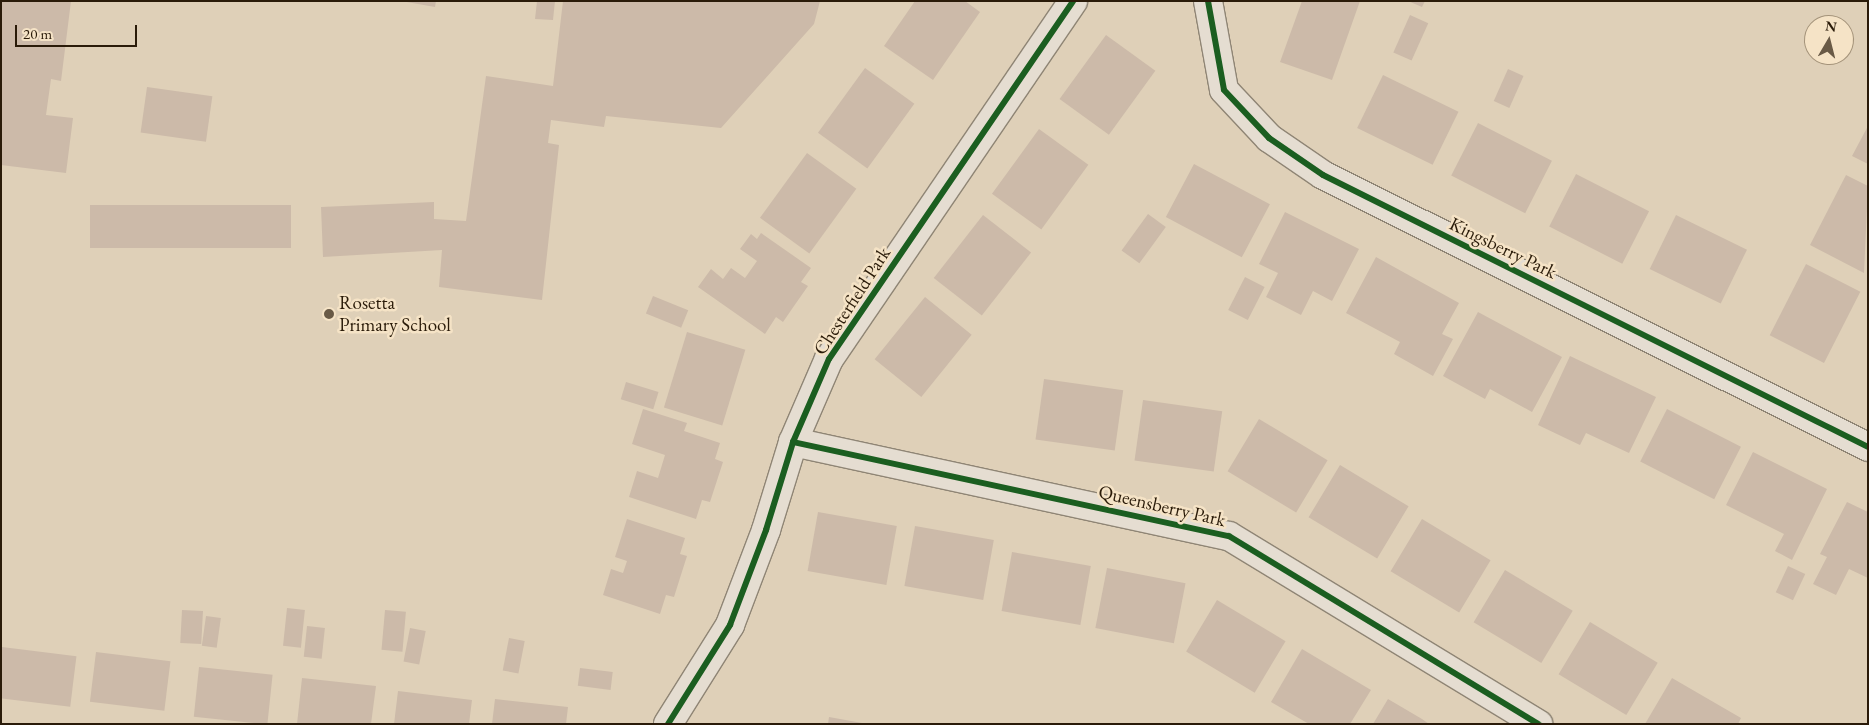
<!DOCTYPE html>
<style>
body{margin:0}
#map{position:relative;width:1869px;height:725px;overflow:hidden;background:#dfd0b8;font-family:"EB Garamond",serif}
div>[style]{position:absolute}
.building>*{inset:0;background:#ccbaa9;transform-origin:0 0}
.roads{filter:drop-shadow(1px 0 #8f8575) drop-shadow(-1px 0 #8f8575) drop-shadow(0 1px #8f8575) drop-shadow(0 -1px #8f8575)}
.minor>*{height:28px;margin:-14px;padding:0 14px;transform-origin:14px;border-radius:14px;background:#e5ddd1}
.cycleway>*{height:6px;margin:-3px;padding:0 3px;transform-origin:3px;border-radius:3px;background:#1b5e20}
.dots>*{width:14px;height:14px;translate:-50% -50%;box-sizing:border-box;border:2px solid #f5e3c6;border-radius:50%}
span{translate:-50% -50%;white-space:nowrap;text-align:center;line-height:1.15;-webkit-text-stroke:5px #f5e3c6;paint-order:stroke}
.street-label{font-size:19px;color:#2a1b09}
.poi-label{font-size:19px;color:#2a1b09}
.left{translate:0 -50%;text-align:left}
.frame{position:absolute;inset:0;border:2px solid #2a1b09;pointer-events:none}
.north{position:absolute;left:1804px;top:15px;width:50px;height:50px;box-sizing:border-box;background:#f5e3c6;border:1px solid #a4937a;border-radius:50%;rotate:8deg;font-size:14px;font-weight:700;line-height:20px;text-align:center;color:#2a1b09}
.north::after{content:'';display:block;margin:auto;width:18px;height:22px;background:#695a46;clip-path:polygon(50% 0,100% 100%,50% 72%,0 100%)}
.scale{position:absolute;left:15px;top:25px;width:122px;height:22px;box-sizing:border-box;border:2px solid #2a1b09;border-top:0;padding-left:6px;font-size:15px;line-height:18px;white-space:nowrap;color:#2a1b09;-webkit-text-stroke:4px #f5e3c6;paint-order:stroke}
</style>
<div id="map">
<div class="building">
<div style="clip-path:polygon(1px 1px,71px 1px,61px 81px,51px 79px,46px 115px,73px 118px,66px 173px,1px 165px)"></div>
<div style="clip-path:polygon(401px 1px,436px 1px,435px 7px)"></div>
<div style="clip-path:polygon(537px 1px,555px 1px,553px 20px,535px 19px)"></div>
<div style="clip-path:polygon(563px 1px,820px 1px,814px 24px,721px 128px,606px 116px,604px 127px,551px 120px,548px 143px,559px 145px,542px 300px,439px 287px,442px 250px,323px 257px,321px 207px,434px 202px,434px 219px,466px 221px,486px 76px,553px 86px)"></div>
<div style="clip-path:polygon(915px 1px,965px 1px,980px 12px,933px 80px,884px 46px)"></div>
<div style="clip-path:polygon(1302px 1px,1360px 1px,1332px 80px,1280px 62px)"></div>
<div style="clip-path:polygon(1408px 1px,1425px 1px,1422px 7px)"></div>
<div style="left:1410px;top:15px;width:20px;height:41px;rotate:24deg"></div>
<div style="left:1106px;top:35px;width:61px;height:79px;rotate:36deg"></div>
<div style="left:865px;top:68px;width:61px;height:80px;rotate:36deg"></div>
<div style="left:1508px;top:69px;width:17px;height:35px;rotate:24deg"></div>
<div style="left:1383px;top:75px;width:84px;height:59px;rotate:26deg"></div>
<div style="left:147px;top:87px;width:66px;height:46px;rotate:8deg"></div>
<div style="left:1478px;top:123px;width:83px;height:59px;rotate:27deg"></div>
<div style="clip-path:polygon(1868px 126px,1868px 164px,1852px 156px)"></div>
<div style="left:1039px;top:129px;width:61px;height:80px;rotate:36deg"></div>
<div style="left:807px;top:153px;width:61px;height:80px;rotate:36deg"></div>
<div style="left:1194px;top:164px;width:86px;height:60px;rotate:28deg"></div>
<div style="left:1576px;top:174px;width:82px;height:59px;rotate:27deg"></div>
<div style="clip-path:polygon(1846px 175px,1868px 186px,1864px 273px,1810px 245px)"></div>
<div style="left:291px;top:205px;width:43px;height:201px;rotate:90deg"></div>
<div style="clip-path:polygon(1285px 212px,1359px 249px,1332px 301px,1313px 291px,1301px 315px,1266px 297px,1278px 273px,1259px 264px)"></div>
<div style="left:1148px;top:214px;width:22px;height:45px;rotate:36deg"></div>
<div style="left:983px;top:215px;width:61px;height:80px;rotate:38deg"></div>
<div style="left:1676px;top:215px;width:79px;height:60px;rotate:26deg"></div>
<div style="clip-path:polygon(761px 233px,811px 268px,801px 282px,808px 286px,794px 306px,783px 322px,776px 317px,765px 334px,698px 287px,711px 269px,723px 279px,731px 268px,745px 278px,757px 261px,740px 249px,751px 234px,757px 239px)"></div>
<div style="clip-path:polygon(1376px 257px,1459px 303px,1442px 334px,1453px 339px,1433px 376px,1394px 354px,1400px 342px,1346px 313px)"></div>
<div style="left:1806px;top:264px;width:61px;height:80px;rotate:27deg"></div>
<div style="left:1245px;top:277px;width:22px;height:37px;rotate:27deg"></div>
<div style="left:653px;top:296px;width:38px;height:19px;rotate:22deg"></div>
<div style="left:925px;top:297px;width:60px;height:80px;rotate:39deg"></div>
<div style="clip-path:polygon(1478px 312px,1562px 357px,1532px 412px,1490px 389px,1485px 399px,1443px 376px)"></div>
<div style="left:687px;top:332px;width:61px;height:79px;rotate:17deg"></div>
<div style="clip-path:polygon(1570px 356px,1656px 397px,1629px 453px,1586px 433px,1580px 445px,1538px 425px)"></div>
<div style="left:1044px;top:379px;width:80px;height:61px;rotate:8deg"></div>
<div style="left:626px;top:382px;width:34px;height:18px;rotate:17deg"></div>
<div style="left:1143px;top:400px;width:80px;height:61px;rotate:8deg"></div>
<div style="clip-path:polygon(643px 409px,687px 423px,684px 431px,720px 443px,715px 459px,723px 462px,710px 502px,702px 500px,696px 519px,629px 497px,637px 471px,658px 478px,665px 455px,632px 444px)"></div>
<div style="left:1667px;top:409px;width:83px;height:59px;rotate:27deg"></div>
<div style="left:1259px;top:419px;width:80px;height:61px;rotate:31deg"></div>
<div style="clip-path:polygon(1753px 452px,1827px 489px,1792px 560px,1775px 551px,1784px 534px,1726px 505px)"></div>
<div style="left:1340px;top:465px;width:80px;height:61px;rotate:31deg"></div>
<div style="clip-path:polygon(1847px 502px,1868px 512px,1868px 578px,1849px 569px,1836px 595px,1813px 584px,1827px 557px,1820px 554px)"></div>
<div style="left:818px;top:512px;width:80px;height:60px;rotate:10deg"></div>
<div style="clip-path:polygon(627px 519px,685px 538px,680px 554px,687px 556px,680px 578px,674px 597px,666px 595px,660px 614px,603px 595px,611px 569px,623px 573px,627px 561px,615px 557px)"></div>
<div style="left:1422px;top:519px;width:80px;height:61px;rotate:31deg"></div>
<div style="left:915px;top:526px;width:80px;height:61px;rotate:10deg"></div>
<div style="left:1012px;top:552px;width:80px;height:60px;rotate:10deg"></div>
<div style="left:1788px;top:566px;width:19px;height:29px;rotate:25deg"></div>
<div style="left:1107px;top:568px;width:80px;height:61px;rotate:11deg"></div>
<div style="left:1505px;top:570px;width:79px;height:61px;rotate:31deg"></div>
<div style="left:1217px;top:600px;width:80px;height:60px;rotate:31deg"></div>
<div style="left:287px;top:608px;width:18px;height:38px;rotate:6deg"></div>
<div style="left:182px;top:610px;width:21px;height:33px;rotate:3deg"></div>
<div style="left:385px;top:610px;width:21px;height:40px;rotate:5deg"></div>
<div style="left:206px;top:616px;width:15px;height:30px;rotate:8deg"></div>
<div style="left:1590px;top:622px;width:79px;height:61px;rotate:31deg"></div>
<div style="left:307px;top:626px;width:18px;height:31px;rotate:6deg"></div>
<div style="left:410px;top:628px;width:16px;height:34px;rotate:11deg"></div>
<div style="left:509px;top:638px;width:16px;height:33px;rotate:11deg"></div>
<div style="left:2px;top:647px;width:75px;height:51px;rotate:7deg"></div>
<div style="clip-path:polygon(1302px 649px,1371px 690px,1350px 724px,1309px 724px,1271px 702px)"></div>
<div style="left:96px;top:652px;width:75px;height:50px;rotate:7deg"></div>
<div style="left:199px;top:667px;width:74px;height:50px;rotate:6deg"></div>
<div style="left:580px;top:668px;width:33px;height:18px;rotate:7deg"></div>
<div style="clip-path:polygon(302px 678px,376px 686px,371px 724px,297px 724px)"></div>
<div style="clip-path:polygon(1672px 678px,1741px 718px,1738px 724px,1645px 724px)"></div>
<div style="clip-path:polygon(398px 691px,472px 700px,469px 724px,394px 724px)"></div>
<div style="clip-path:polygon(495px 699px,568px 707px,566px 724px,492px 724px)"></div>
<div style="clip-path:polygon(1388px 699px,1422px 719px,1429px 724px,1373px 724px)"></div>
<div style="clip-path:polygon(829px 717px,862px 723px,862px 724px,828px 724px)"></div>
</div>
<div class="roads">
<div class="minor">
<div style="left:1208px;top:1px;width:90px;rotate:79.8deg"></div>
<div style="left:1224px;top:90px;width:66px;rotate:46.8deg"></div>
<div style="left:1269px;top:138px;width:65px;rotate:34.4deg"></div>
<div style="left:1323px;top:175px;width:609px;rotate:26.52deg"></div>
<div style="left:793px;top:442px;width:446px;rotate:12.2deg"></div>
<div style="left:1229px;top:536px;width:362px;rotate:31.3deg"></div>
<div style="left:668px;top:724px;width:117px;rotate:-57.9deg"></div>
<div style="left:730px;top:625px;width:102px;rotate:-69.2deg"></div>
<div style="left:766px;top:530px;width:92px;rotate:-72.9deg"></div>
<div style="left:793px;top:442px;width:90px;rotate:-66.6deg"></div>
<div style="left:829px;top:359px;width:433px;rotate:-55.7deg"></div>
</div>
</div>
<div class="cycleway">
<div style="left:1208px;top:1px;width:90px;rotate:79.8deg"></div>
<div style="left:1224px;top:90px;width:66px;rotate:46.8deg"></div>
<div style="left:1269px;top:138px;width:65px;rotate:34.4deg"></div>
<div style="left:1323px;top:175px;width:609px;rotate:26.52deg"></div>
<div style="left:793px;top:442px;width:446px;rotate:12.2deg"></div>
<div style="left:1229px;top:536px;width:362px;rotate:31.3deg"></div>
<div style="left:668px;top:724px;width:117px;rotate:-57.9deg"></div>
<div style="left:730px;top:625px;width:102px;rotate:-69.2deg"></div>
<div style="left:766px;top:530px;width:92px;rotate:-72.9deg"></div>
<div style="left:793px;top:442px;width:90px;rotate:-66.6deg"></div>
<div style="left:829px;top:359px;width:433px;rotate:-55.7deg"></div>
</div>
<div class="dots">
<div style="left:329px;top:314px;background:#695a46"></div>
</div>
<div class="street-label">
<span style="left:1503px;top:248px;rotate:26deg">Kingsberry Park</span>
<span style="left:852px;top:301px;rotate:-57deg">Chesterfield Park</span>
<span style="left:1162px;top:506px;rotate:13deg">Queensberry Park</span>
</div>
<div class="poi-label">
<span class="left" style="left:339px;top:314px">Rosetta<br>Primary School</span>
</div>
<div class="frame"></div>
<div class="north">N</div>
<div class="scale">20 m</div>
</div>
